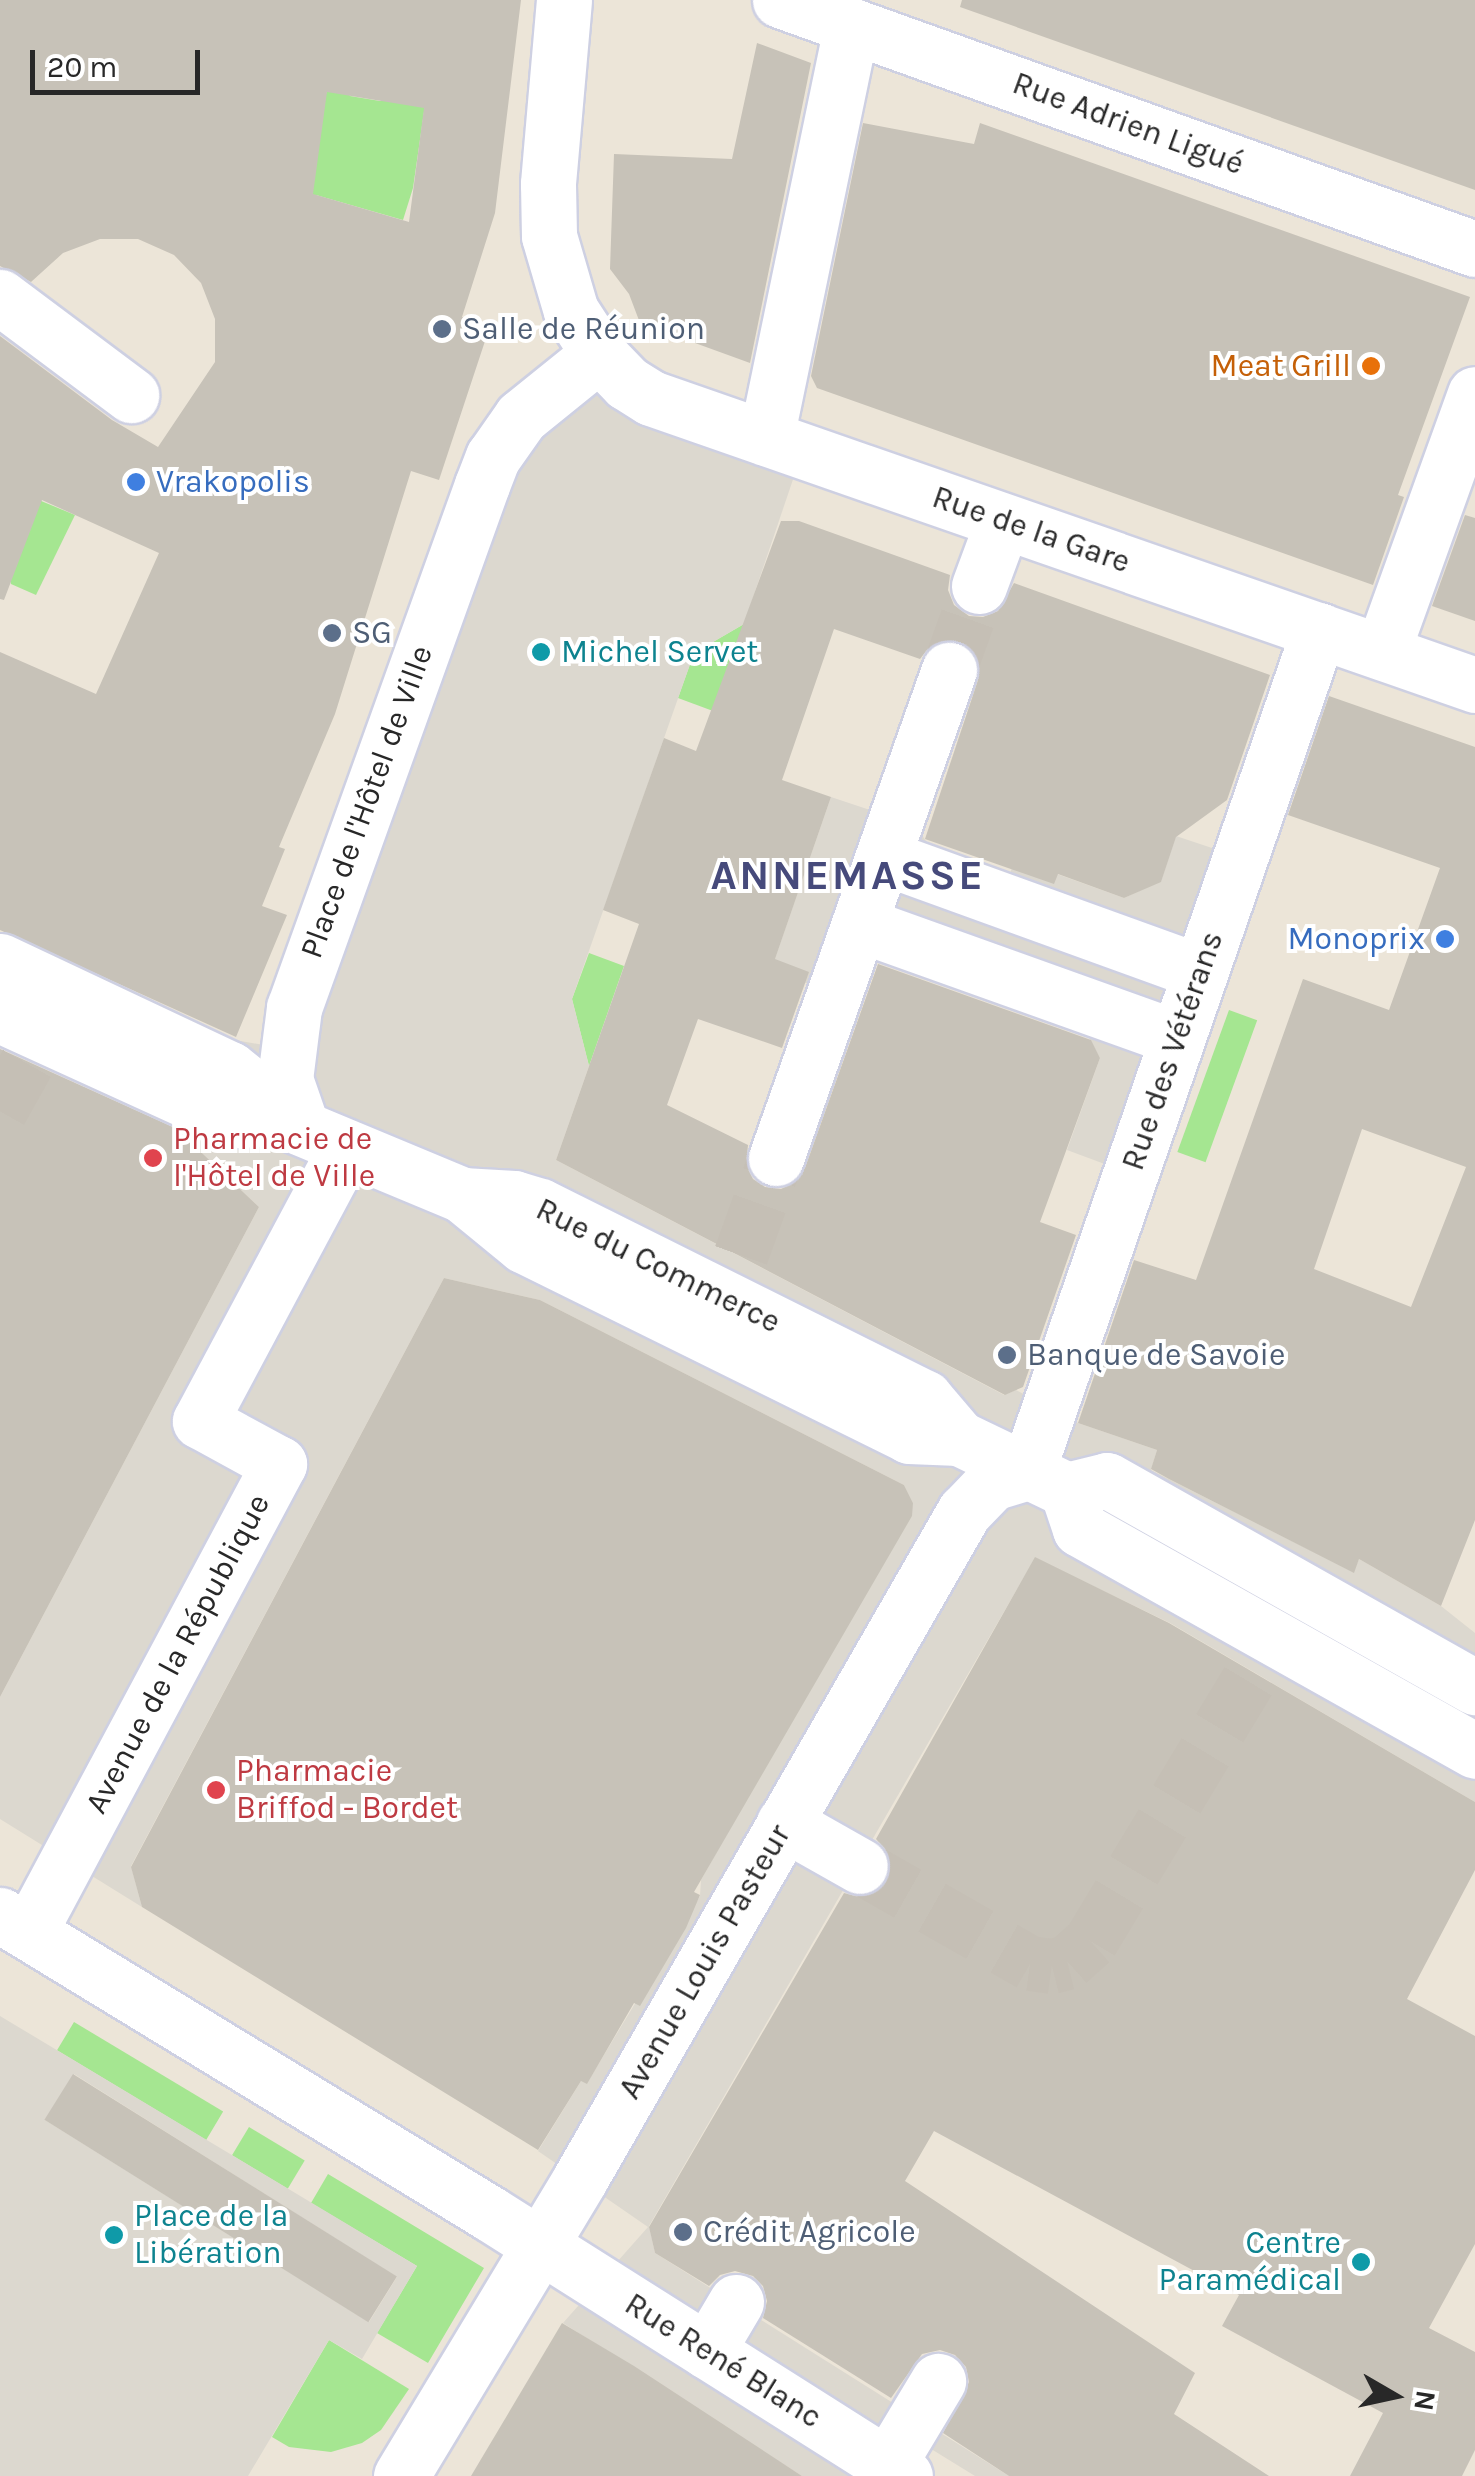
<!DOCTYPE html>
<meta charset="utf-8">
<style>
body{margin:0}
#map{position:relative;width:1475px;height:2476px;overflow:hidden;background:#ece5d8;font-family:Karla,sans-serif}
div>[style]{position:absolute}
.green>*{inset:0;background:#a5e691;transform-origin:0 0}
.plaza>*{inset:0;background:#dcd8cf}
.building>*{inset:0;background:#c7c2b8;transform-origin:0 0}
.minor-tunnel>*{height:55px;margin-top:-27.5px;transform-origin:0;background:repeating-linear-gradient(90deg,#c5bfb5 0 55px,transparent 0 83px)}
.roads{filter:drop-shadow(2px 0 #ced0e2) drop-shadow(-2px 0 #ced0e2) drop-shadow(0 2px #ced0e2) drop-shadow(0 -2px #ced0e2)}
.minor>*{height:55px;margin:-27.5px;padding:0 27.5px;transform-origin:27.5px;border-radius:27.5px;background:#fff}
.dots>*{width:28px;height:28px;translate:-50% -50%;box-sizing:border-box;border:5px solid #fff;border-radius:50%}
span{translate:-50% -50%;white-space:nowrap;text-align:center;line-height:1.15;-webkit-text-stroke:8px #fff;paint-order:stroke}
.street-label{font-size:32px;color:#282828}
.service-label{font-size:32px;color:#4e5e75}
.left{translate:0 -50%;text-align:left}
.food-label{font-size:32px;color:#c56008}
.right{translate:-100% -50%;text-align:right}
.shop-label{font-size:32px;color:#366cbe}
.culture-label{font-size:32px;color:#0d838f}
.health-label{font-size:32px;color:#be3a42}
.district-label{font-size:42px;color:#464a7b;font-weight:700;letter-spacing:2.5px}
.north{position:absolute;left:1345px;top:2346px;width:100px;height:100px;-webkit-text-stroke:8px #fff;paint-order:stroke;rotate:99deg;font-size:28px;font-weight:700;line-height:40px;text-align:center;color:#282828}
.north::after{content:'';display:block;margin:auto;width:35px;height:45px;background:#282828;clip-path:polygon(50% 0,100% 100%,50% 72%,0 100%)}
.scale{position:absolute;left:30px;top:50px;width:170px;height:45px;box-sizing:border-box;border:5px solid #282828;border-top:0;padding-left:12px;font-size:30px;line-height:35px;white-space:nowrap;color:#282828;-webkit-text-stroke:8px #fff;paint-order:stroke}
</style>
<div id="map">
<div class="green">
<div style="clip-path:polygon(332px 59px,350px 96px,380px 101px,426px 98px,413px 188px,403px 220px,316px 195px,302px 237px)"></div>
<div style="clip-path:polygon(17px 491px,75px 515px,36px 595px,11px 584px,0 533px)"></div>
<div style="clip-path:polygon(744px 624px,713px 711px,678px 698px,694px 653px)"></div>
<div style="clip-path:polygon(589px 953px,624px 966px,589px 1066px,572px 999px)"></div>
<div style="left:1229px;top:1010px;width:30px;height:151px;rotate:20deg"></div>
<div style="left:74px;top:2022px;width:174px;height:33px;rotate:31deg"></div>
<div style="left:249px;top:2127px;width:65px;height:33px;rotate:31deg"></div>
<div style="clip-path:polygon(328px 2174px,484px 2268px,428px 2363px,377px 2333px,417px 2266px,311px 2203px)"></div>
<div style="clip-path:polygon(329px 2340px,409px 2389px,381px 2430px,362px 2443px,331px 2452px,289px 2447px,272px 2437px)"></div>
</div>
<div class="plaza">
<div style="clip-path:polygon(599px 354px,803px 450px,744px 624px,694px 653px,572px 999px,589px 1066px,556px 1160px,1004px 1395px,1016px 1390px,1078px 1423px,1157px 1450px,1151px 1470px,1353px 1572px,1359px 1559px,1441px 1606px,1475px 1633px,1475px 1802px,1170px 1623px,1035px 1558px,649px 2226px,655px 2253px,1009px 2476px,975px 2476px,915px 2439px,904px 2457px,934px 2476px,802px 2476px,563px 2323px,648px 2227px,538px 2151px,581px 2081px,587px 2083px,700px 1896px,701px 1880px,913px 1503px,904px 1485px,540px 1300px,444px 1278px,131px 1866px,142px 1907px,0 1819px,0 1697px,259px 1207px,202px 1153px,206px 1141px,0 1038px,0 939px,235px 1040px,286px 1049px,493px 457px)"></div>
<div style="clip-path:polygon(935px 756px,943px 773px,922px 835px,931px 849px,1007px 882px,1012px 868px,1057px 874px,1124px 898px,1161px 881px,1176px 836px,1218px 850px,1110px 1166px,1067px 1150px,1100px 1058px,1080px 1021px,886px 953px,819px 988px,771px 970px,831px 797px,882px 814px)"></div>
<div style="clip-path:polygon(evenodd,0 2016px,417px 2266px,362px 2359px,329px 2340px,248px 2476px,0 2476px,0 2016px,74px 2074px,397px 2277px,369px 2322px,45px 2120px,74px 2074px)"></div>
</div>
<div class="building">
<div style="clip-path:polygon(evenodd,0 0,521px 0,495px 213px,462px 317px,490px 326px,439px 480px,411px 471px,335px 714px,279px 847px,285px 849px,262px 906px,287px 915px,236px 1037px,0 930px,0 652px,96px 694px,159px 553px,42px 500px,4px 600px,0 599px,0 336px,112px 420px,158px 447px,215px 362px,215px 319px,201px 283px,174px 255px,138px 239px,100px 239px,63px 253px,31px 282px,0 266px,0 0,327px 92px,424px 108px,409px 222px,313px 194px,327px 92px)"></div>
<div style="clip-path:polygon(962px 0,1475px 0,1475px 190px,960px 7px)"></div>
<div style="clip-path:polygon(757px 43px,811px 63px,750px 363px,640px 323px,629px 294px,610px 269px,614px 154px,732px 159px)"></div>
<div style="clip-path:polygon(863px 123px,974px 144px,980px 123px,1470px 297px,1398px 495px,1404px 497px,1373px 585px,817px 388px,811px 376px)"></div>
<div style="clip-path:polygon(1465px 515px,1475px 518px,1475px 621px,1432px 606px)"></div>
<div style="clip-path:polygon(781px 521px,799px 521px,950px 575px,948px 590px,954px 605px,969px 616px,983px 617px,998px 611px,1014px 583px,1270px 675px,1227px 800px,1176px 837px,1161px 882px,1124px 898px,1058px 874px,1054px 884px,925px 839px,978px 680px,979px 663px,972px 649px,958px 640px,942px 640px,930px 646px,920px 659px,834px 629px,782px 780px,831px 797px,775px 959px,809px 972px,782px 1048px,698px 1019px,667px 1105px,748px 1145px,746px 1165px,753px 1179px,765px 1187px,781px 1189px,795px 1182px,805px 1168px,878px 964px,1091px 1040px,1100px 1058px,1040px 1222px,1076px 1235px,1023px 1387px,1005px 1395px,556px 1160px,639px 924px,603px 910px,633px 825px,664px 738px,696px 751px)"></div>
<div style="clip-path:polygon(evenodd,1329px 696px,1475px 747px,1475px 1520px,1441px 1606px,1359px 1559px,1354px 1573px,1169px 1479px,1151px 1469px,1157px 1450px,1078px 1423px,1134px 1260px,1196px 1280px,1303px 979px,1389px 1010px,1440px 868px,1288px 815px,1329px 696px,1362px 1129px,1466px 1167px,1411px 1307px,1314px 1269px,1362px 1129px)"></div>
<div style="clip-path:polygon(0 1049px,206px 1142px,202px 1153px,259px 1207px,0 1697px)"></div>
<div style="clip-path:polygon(444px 1278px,540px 1300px,904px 1485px,913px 1503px,912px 1516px,694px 1892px,700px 1895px,686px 1928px,640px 2006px,634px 2003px,587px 2084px,581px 2081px,538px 2150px,142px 1907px,131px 1867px)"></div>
<div style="clip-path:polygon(1035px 1557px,1169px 1623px,1475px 1802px,1475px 1870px,1407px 1999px,1475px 2036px,1475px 2244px,1429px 2328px,1475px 2352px,1475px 2450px,1462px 2476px,1350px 2476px,1383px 2413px,1222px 2326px,1239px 2295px,934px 2131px,905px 2181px,1195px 2373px,1174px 2414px,1269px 2476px,1009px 2476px,943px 2433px,969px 2382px,966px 2367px,955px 2355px,940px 2350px,922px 2354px,891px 2398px,763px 2318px,767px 2301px,763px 2286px,753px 2276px,735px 2271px,720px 2275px,709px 2286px,655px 2253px,649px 2227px,844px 1893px,859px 1897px,875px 1893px,888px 1880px,891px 1865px,887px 1851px,876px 1839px)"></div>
<div style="left:73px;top:2074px;width:382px;height:54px;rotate:32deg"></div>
<div style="clip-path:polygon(562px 2323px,634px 2366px,802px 2476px,471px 2476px)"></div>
</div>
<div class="minor-tunnel">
<div style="left:949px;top:670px;width:89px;rotate:-70.3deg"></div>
<div style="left:0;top:1111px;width:65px;rotate:-60.7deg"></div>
<div style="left:741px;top:1255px;width:103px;rotate:-70.2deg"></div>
<div style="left:860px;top:1866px;width:196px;rotate:29.7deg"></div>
<div style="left:1030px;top:1963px;width:22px;rotate:8deg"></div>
<div style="left:1052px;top:1966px;width:16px;rotate:-14deg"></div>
<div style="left:1068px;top:1962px;width:31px;rotate:-42deg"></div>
<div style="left:1091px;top:1941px;width:314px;rotate:-58.9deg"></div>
</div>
<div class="roads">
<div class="minor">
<div style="left:564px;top:0;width:185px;rotate:95deg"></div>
<div style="left:548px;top:184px;width:52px;rotate:88.9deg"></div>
<div style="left:549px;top:236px;width:78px;rotate:73.7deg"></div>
<div style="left:571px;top:311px;width:51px;rotate:56.9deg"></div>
<div style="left:599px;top:354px;width:40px;rotate:46deg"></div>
<div style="left:627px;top:383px;width:28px;rotate:32deg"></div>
<div style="left:651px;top:398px;width:873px;rotate:19.2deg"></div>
<div style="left:780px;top:0;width:738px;rotate:19.71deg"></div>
<div style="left:0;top:297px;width:164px;rotate:36.8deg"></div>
<div style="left:766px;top:438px;width:421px;rotate:-78.3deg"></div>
<div style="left:979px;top:586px;width:69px;rotate:-69.7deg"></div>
<div style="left:1382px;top:652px;width:274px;rotate:-70.2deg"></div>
<div style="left:883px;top:857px;width:337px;rotate:19.9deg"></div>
<div style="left:859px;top:924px;width:338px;rotate:19.7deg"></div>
<div style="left:0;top:961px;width:254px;rotate:25.2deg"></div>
<div style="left:230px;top:1069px;width:32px;rotate:39deg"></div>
<div style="left:255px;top:1089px;width:34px;rotate:54deg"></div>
<div style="left:0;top:1015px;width:232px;rotate:24.5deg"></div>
<div style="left:211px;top:1111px;width:31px;rotate:17deg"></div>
<div style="left:241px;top:1120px;width:34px;rotate:-5deg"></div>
<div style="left:275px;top:1117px;width:203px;rotate:22.6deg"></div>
<div style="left:462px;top:1195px;width:52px;rotate:3.3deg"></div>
<div style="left:514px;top:1198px;width:27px;rotate:17deg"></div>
<div style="left:540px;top:1206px;width:430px;rotate:26.5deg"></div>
<div style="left:925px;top:1398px;width:52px;rotate:49.6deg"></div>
<div style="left:302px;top:1128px;width:52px;rotate:-109.1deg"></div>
<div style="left:285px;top:1079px;width:72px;rotate:-82.8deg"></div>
<div style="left:294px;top:1008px;width:556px;rotate:-70.23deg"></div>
<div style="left:482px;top:485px;width:30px;rotate:-69deg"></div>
<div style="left:493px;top:457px;width:49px;rotate:-55deg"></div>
<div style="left:521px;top:417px;width:100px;rotate:-38.9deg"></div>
<div style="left:776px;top:1158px;width:518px;rotate:-70.48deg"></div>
<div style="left:462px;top:1195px;width:79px;rotate:39.3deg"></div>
<div style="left:523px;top:1245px;width:431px;rotate:26.3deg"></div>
<div style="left:909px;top:1436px;width:50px;rotate:2.3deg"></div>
<div style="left:959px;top:1438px;width:120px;rotate:25.7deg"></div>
<div style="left:1067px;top:1490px;width:41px;rotate:-14deg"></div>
<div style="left:1107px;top:1480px;width:422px;rotate:29.4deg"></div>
<div style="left:1067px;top:1490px;width:41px;rotate:71.6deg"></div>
<div style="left:1080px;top:1529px;width:453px;rotate:29.3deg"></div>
<div style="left:784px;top:1823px;width:87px;rotate:29.5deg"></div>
<div style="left:0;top:1915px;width:573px;rotate:31.36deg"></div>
<div style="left:489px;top:2213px;width:492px;rotate:32.3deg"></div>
<div style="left:29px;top:1932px;width:531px;rotate:-61.89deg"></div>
<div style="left:279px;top:1464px;width:90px;rotate:-151.4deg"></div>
<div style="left:200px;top:1421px;width:310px;rotate:-61.9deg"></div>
<div style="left:707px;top:2351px;width:57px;rotate:-59.4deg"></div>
<div style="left:401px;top:2476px;width:347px;rotate:-58.9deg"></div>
<div style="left:580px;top:2179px;width:770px;rotate:-60.07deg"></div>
<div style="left:964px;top:1512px;width:40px;rotate:-46deg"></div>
<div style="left:992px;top:1483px;width:37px;rotate:-17deg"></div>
<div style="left:1027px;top:1472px;width:891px;rotate:-70.87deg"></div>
<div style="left:881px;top:2476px;width:111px;rotate:-59deg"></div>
</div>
</div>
<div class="dots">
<div style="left:442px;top:329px;background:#5c6f8a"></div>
<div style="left:1371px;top:366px;background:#e8710a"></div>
<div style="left:136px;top:482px;background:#3f7fe0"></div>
<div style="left:332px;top:633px;background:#5c6f8a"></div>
<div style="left:541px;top:652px;background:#0f9aa8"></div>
<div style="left:1445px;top:939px;background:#3f7fe0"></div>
<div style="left:153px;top:1158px;background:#e0444e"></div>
<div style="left:1007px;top:1355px;background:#5c6f8a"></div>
<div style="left:216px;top:1790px;background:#e0444e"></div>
<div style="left:683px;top:2232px;background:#5c6f8a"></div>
<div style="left:114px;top:2235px;background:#0f9aa8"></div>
<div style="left:1361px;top:2262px;background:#0f9aa8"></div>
</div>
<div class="street-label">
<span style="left:1128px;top:124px;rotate:20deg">Rue Adrien Ligué</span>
<span style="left:1031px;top:530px;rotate:19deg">Rue de la Gare</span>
<span style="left:367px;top:802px;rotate:-70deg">Place de l'Hôtel de Ville</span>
<span style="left:1173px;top:1051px;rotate:-71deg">Rue des Vétérans</span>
<span style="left:658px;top:1266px;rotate:26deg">Rue du Commerce</span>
<span style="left:178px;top:1654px;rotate:-62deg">Avenue de la République</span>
<span style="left:705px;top:1962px;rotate:-60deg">Avenue Louis Pasteur</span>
<span style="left:723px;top:2361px;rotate:32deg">Rue René Blanc</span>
</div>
<div class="service-label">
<span class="left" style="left:462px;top:329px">Salle de Réunion</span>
<span class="left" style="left:352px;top:633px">SG</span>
<span class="left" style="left:1027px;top:1355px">Banque de Savoie</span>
<span class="left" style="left:703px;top:2232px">Crédit Agricole</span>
</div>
<div class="food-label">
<span class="right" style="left:1351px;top:366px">Meat Grill</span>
</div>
<div class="shop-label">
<span class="left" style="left:156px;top:482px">Vrakopolis</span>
<span class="right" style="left:1425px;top:939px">Monoprix</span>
</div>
<div class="culture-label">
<span class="left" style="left:561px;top:652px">Michel Servet</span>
<span class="left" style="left:134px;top:2235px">Place de la<br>Libération</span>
<span class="right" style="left:1341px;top:2262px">Centre<br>Paramédical</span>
</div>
<div class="health-label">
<span class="left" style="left:173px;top:1158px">Pharmacie de<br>l'Hôtel de Ville</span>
<span class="left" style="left:236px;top:1790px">Pharmacie<br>Briffod - Bordet</span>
</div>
<div class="district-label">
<span style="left:848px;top:875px">ANNEMASSE</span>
</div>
<div class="north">N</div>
<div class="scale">20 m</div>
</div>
